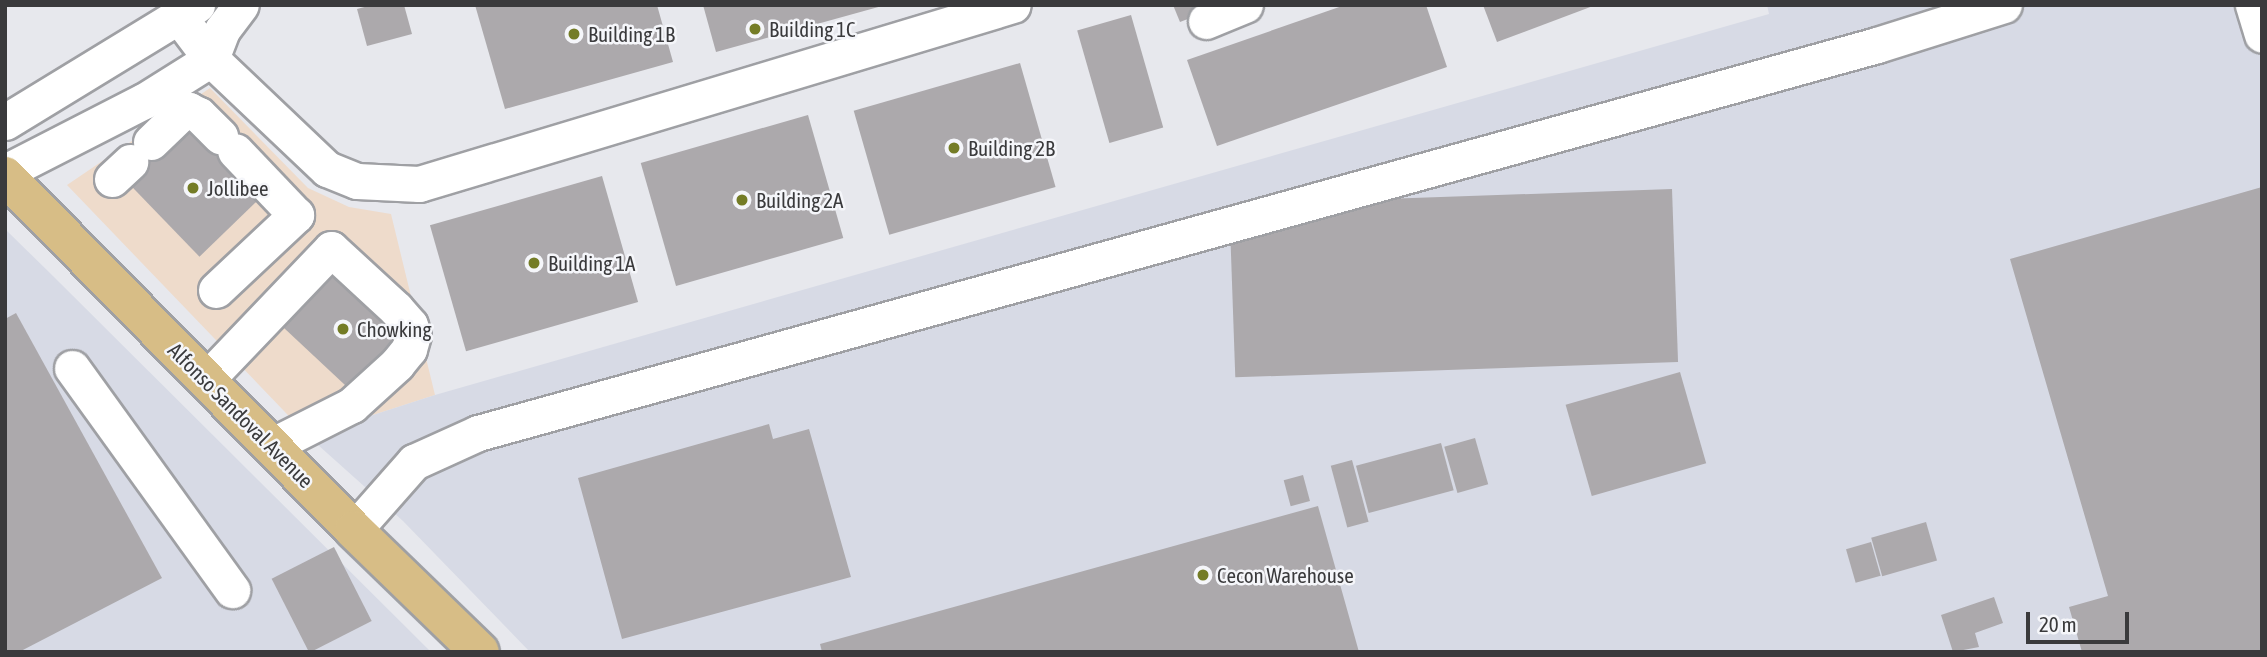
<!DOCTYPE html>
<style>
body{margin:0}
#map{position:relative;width:2267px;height:657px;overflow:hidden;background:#e7e8ed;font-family:"Asap Condensed",sans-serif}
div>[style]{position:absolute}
.commercial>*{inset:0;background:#eedbcb}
.built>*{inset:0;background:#d7dae5}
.building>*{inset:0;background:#aca9ac;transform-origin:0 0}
.roads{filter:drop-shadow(2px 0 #9fa0a4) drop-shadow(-2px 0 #9fa0a4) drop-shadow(0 2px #9fa0a4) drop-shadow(0 -2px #9fa0a4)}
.minor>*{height:35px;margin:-17.5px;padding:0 17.5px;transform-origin:17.5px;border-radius:17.5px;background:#fff}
.major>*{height:38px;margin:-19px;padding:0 19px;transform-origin:19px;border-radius:19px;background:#d7bd86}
.dots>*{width:19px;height:19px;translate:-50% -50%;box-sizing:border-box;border:4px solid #f5f6fa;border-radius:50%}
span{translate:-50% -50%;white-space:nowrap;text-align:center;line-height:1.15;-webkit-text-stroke:5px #f5f6fa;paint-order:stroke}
.poi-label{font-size:21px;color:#3a3a3c}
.left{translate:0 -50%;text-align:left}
.street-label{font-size:21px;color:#3a3a3c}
.frame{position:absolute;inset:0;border:7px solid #3a3a3c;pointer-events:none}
.scale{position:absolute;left:2026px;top:612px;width:103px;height:32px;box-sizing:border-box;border:4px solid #3a3a3c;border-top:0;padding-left:9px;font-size:21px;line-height:24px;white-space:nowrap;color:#3a3a3c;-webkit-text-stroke:5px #f5f6fa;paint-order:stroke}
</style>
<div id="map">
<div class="commercial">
<div style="clip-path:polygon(210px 88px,308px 188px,349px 207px,391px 214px,435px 395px,308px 436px,67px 185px)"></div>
</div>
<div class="built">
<div style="clip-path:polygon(1767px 5px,2262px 5px,2262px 652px,530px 652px,403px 521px,308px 436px,435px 395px,1769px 14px)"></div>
<div style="clip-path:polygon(5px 229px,54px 277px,431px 652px,5px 652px)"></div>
</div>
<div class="building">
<div style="clip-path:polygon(372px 5px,404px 5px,412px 34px,367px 46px,357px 9px)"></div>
<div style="clip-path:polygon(475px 5px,657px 5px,673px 62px,505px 109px)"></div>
<div style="clip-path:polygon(703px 5px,882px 5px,882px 6px,716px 52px)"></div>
<div style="clip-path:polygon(1173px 5px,1224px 5px,1180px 22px)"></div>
<div style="clip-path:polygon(1345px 5px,1426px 5px,1447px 67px,1217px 146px,1187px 60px)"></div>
<div style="clip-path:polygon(1483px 5px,1593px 5px,1593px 6px,1497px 42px)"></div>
<div style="left:1131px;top:15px;width:117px;height:56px;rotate:74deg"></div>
<div style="left:1020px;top:63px;width:129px;height:173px;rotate:74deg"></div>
<div style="left:808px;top:115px;width:128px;height:174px;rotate:74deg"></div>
<div style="left:187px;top:120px;width:107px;height:86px;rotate:46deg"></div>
<div style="left:602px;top:176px;width:131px;height:179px;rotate:74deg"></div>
<div style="clip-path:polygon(2262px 187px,2262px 652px,2082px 652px,2069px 607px,2108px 596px,2010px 259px)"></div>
<div style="left:1672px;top:189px;width:173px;height:443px;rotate:88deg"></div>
<div style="left:334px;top:268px;width:98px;height:78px;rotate:43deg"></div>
<div style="clip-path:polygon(16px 313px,162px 578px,19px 652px,5px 652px,5px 319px)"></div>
<div style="left:1680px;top:372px;width:95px;height:119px;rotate:74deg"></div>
<div style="clip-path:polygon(769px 424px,773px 439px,809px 429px,851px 577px,622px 639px,578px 478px)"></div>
<div style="left:1475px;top:438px;width:48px;height:32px;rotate:74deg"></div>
<div style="left:1441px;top:443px;width:49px;height:88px;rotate:75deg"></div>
<div style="left:1352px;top:460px;width:64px;height:22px;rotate:75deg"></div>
<div style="left:1303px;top:475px;width:27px;height:20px;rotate:75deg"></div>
<div style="clip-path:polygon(1318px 506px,1359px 652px,822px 652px,820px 644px)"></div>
<div style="left:1926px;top:522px;width:40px;height:57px;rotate:74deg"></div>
<div style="left:1871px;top:542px;width:35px;height:26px;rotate:74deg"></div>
<div style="left:334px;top:547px;width:83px;height:70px;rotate:63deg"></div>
<div style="clip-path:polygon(1994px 597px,2003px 623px,1975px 633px,1979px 647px,1953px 652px,1941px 615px)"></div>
</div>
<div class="roads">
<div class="minor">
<div style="left:2253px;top:5px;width:31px;rotate:73deg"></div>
<div style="left:180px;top:18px;width:51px;rotate:52.9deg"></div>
<div style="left:211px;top:59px;width:160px;rotate:43.5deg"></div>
<div style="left:327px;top:169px;width:32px;rotate:22deg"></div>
<div style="left:357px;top:181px;width:62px;rotate:2.8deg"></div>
<div style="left:419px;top:184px;width:620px;rotate:-16.77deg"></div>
<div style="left:1206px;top:21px;width:42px;rotate:-22.3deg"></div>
<div style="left:5px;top:122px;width:225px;rotate:-31.4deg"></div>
<div style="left:151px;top:142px;width:39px;rotate:-44deg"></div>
<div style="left:179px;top:115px;width:11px;rotate:-27deg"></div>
<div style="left:189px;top:110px;width:11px;rotate:27deg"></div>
<div style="left:199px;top:115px;width:30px;rotate:45deg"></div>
<div style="left:5px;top:172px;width:156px;rotate:-27.1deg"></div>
<div style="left:144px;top:101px;width:79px;rotate:-32.1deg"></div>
<div style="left:211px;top:59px;width:31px;rotate:-69deg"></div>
<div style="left:222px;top:30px;width:31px;rotate:-53deg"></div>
<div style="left:112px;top:179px;width:25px;rotate:-43deg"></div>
<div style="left:216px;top:290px;width:110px;rotate:-43.2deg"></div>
<div style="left:296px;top:215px;width:88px;rotate:-133.6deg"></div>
<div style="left:72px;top:368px;width:274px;rotate:54.2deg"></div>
<div style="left:206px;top:380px;width:181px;rotate:-46.3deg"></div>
<div style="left:331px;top:249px;width:88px;rotate:42.7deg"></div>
<div style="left:396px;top:309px;width:21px;rotate:49deg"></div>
<div style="left:410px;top:325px;width:10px;rotate:73deg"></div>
<div style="left:413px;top:335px;width:15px;rotate:106deg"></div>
<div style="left:409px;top:349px;width:19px;rotate:129deg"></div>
<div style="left:397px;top:364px;width:61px;rotate:137.7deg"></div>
<div style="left:352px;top:405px;width:91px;rotate:153.2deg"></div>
<div style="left:354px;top:530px;width:91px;rotate:-48.6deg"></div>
<div style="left:414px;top:462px;width:70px;rotate:-24.4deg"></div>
<div style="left:478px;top:433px;width:1452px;rotate:-15.5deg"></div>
<div style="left:1877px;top:45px;width:133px;rotate:-17.5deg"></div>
</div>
<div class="major">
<div style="left:5px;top:176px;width:497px;rotate:45.4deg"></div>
<div style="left:354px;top:530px;width:175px;rotate:44.1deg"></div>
</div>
</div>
<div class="dots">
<div style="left:755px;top:29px;background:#747c26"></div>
<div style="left:574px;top:34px;background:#747c26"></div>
<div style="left:954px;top:148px;background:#747c26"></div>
<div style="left:193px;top:188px;background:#747c26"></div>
<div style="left:742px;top:200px;background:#747c26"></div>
<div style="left:534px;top:263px;background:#747c26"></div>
<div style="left:343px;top:329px;background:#747c26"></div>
<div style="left:1203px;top:575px;background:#747c26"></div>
</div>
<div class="poi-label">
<span class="left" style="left:769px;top:29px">Building 1C</span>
<span class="left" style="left:588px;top:34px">Building 1B</span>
<span class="left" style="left:968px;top:148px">Building 2B</span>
<span class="left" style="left:207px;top:188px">Jollibee</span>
<span class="left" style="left:756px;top:200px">Building 2A</span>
<span class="left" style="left:548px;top:263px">Building 1A</span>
<span class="left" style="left:357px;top:329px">Chowking</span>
<span class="left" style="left:1217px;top:575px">Cecon Warehouse</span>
</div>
<div class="street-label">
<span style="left:241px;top:415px;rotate:45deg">Alfonso Sandoval Avenue</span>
</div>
<div class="frame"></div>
<div class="scale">20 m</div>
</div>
